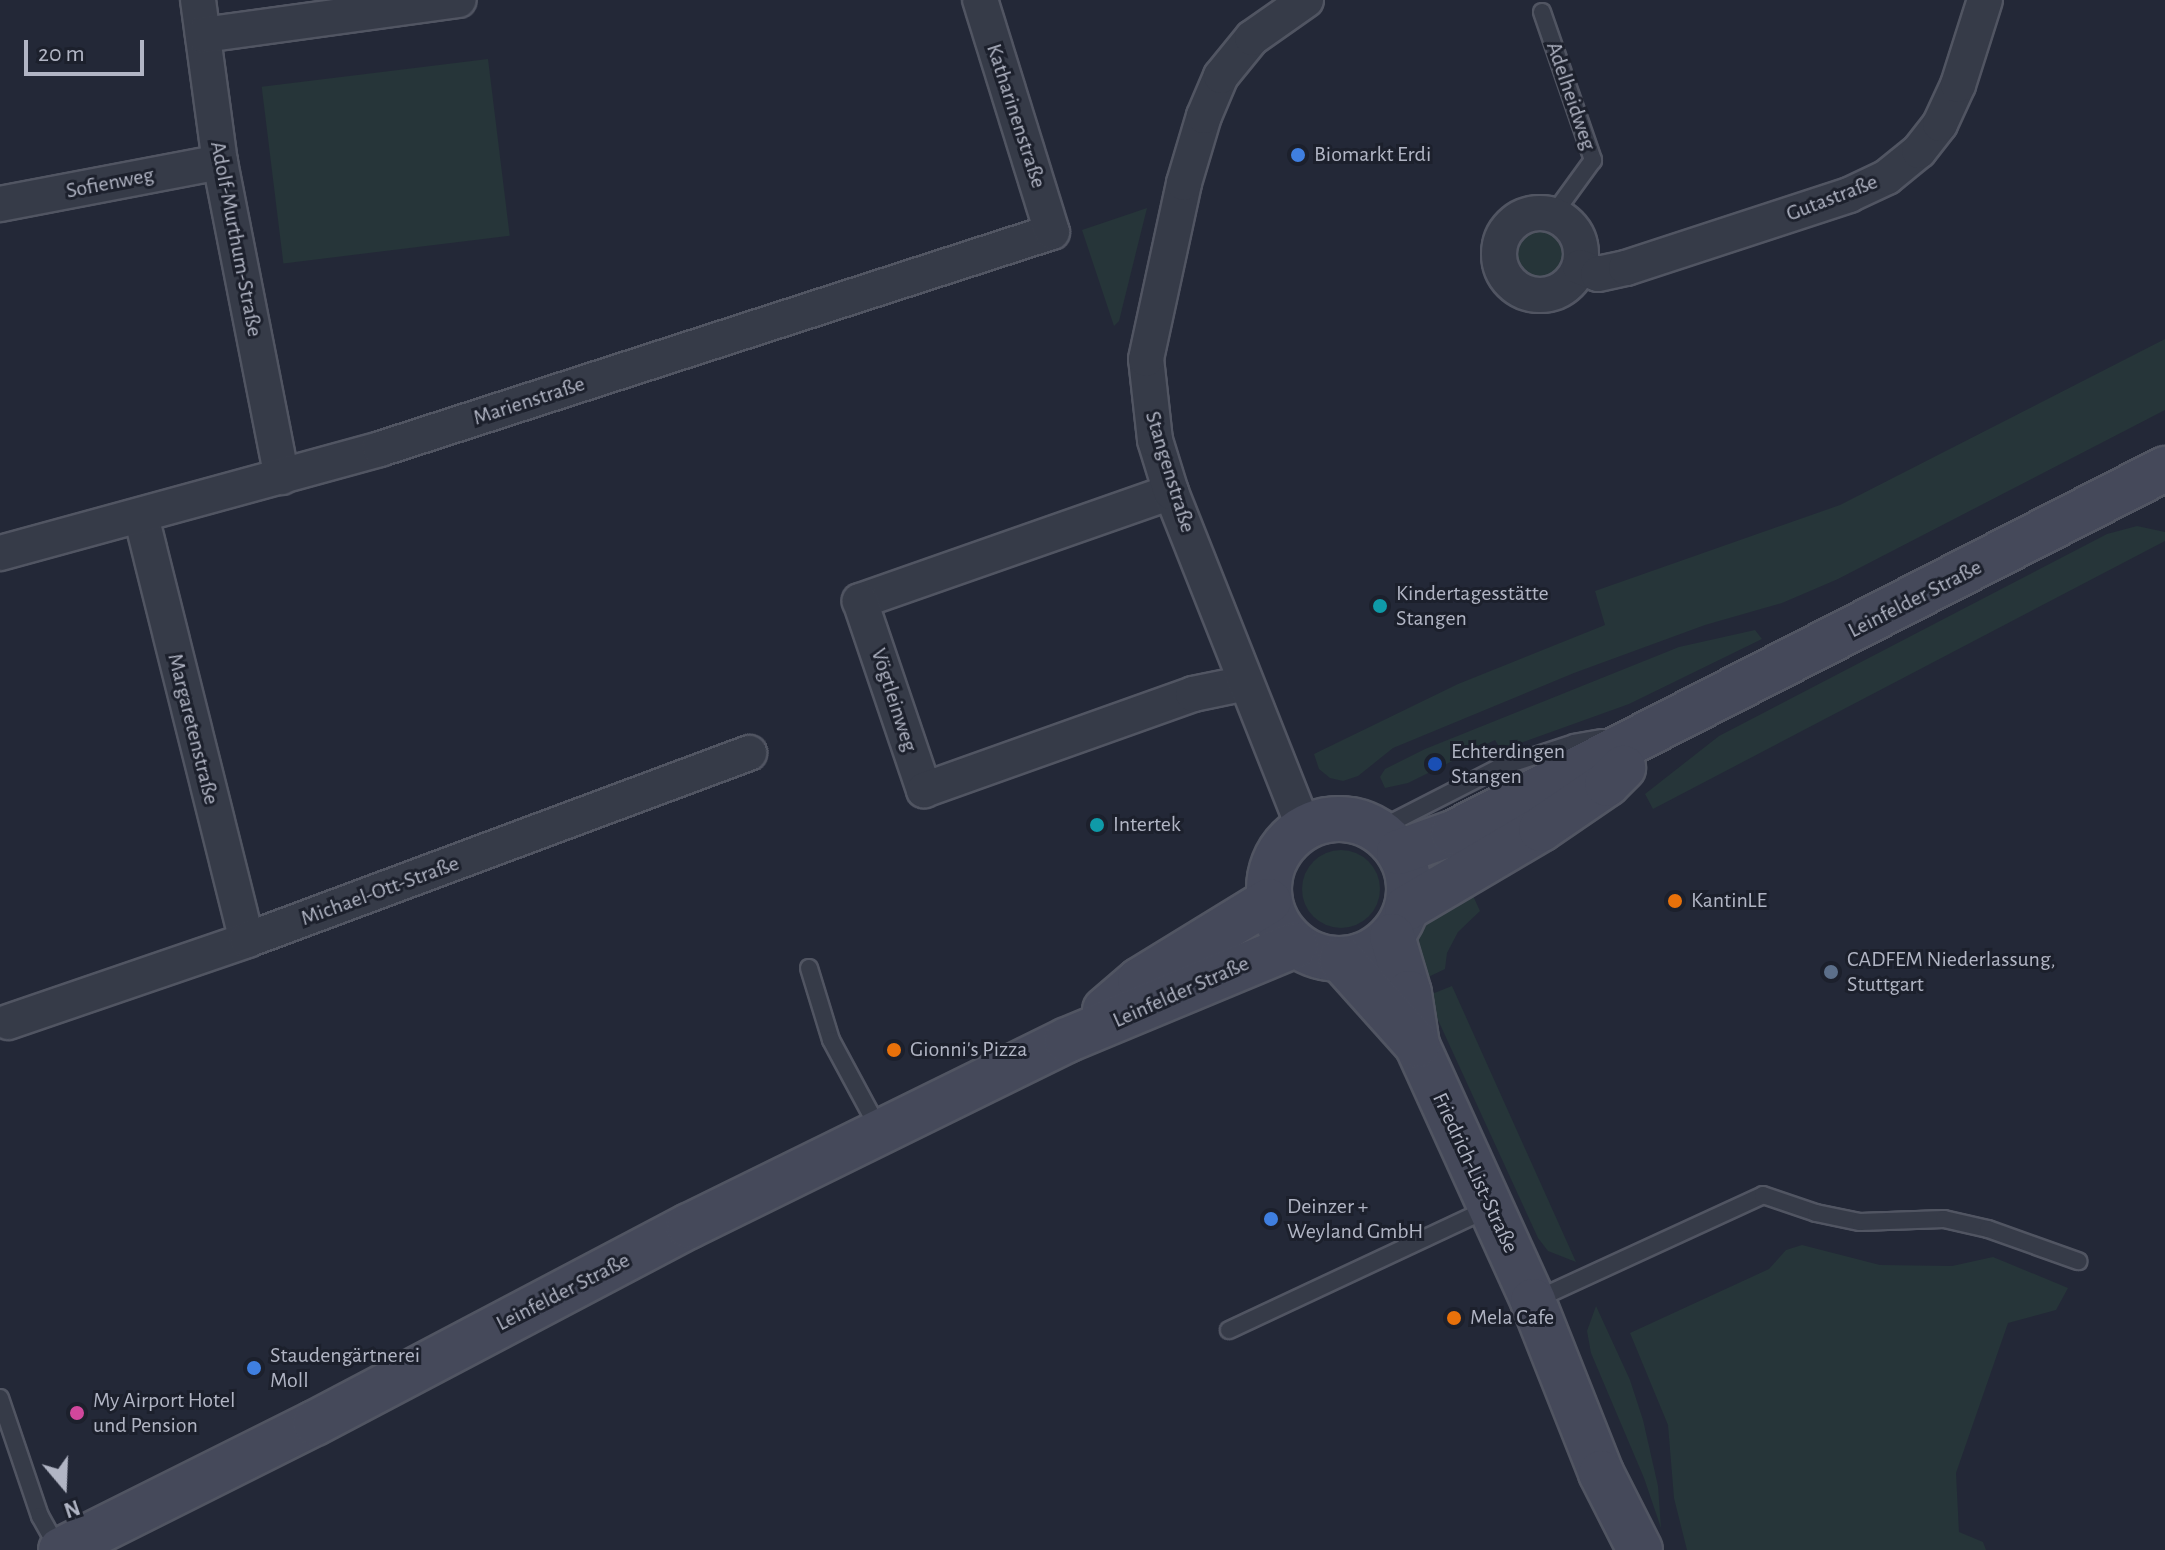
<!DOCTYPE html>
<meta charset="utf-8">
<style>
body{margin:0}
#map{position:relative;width:2165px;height:1550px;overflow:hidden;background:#232837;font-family:"Alegreya Sans",sans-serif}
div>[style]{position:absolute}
.green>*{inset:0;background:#263539;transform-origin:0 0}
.round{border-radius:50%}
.roads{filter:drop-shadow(2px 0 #515562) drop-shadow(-2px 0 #515562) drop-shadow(0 2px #515562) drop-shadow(0 -2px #515562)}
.lane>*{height:16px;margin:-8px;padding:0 8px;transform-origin:8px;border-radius:8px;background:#363b48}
.street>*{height:34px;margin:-17px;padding:0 17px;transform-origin:17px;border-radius:17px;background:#363b48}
.street>.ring{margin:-17px;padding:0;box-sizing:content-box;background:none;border:34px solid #363b48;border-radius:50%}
.secondary>*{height:44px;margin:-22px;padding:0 22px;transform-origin:22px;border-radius:22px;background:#45495a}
.secondary>.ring{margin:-22px;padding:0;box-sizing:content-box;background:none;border:44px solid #45495a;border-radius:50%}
.dots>*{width:22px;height:22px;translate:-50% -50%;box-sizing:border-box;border:4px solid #1c202c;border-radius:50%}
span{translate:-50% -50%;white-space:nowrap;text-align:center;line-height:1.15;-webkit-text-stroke:6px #1c202c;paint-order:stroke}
.street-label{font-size:22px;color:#b1b5c4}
.poi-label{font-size:22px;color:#b1b5c4}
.left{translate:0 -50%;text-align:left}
.north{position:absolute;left:24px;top:1446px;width:80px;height:80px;-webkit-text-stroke:6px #1c202c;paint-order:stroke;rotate:161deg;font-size:22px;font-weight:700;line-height:32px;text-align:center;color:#b1b5c4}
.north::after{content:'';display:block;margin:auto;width:28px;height:36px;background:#b1b5c4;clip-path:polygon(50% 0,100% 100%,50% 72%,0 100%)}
.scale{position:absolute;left:24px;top:40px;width:120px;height:36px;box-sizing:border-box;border:4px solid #b1b5c4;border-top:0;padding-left:10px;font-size:24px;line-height:28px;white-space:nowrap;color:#b1b5c4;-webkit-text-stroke:6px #1c202c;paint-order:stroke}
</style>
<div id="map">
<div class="green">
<div style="left:488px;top:59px;width:178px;height:228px;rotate:83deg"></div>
<div style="clip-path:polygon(1147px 208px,1119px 321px,1114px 326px,1082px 230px)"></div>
<div class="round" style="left:1514px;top:231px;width:50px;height:50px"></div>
<div style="clip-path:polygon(2165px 339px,2165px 410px,1838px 579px,1782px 603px,1705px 625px,1574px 673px,1393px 748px,1358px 776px,1343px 781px,1330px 778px,1319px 769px,1314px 754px,1458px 684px,1605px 625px,1595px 591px,1840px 505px)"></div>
<div style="clip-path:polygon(2137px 526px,2165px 532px,2165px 541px,1653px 809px,1645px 794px,1719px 736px,2107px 534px)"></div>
<div style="clip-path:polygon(1755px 630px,1762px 639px,1629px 704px,1501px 750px,1495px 740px,1408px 783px,1385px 788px,1380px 777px,1385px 769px,1425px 749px,1679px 647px)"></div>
<div class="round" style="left:1302px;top:850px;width:78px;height:78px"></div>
<div style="clip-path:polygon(1469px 887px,1480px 911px,1458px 932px,1447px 953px,1445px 969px,1420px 981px,1413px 959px,1417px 940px,1427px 921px)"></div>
<div style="clip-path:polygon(1452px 986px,1576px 1262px,1548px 1251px,1538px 1238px,1427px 996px)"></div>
<div style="clip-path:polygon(1802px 1245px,1880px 1265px,1952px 1266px,1993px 1257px,2068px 1288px,2056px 1310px,2008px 1323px,1956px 1473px,1959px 1532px,1983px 1542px,1986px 1550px,1687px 1550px,1674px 1498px,1668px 1425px,1630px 1333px,1769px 1269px,1786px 1250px)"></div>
<div style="clip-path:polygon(1596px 1306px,1630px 1380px,1643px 1420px,1658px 1486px,1661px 1528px,1644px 1478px,1591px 1353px,1587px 1331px)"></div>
</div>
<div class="roads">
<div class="lane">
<div style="left:1542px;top:12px;width:157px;rotate:71deg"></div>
<div style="left:1593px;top:160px;width:68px;rotate:126deg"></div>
<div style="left:1377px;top:830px;width:136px;rotate:-27.1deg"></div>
<div style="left:1498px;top:768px;width:80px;rotate:-18.2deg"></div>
<div style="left:1574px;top:743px;width:29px;rotate:-10deg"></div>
<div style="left:809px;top:968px;width:75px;rotate:73deg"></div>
<div style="left:831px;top:1040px;width:101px;rotate:61.7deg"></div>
<div style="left:1533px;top:1301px;width:253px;rotate:-24.7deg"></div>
<div style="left:1763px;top:1195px;width:56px;rotate:18.8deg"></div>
<div style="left:1816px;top:1213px;width:45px;rotate:11.6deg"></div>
<div style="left:1860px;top:1222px;width:84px;rotate:-2deg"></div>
<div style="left:1944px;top:1219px;width:45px;rotate:12.8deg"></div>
<div style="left:1988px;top:1229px;width:96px;rotate:19.6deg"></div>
<div style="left:1229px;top:1330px;width:288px;rotate:-25.1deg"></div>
<div style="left:0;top:1398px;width:125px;rotate:71.3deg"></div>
<div style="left:40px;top:1516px;width:38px;rotate:61deg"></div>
</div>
<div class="street">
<div style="left:198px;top:0;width:163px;rotate:82.3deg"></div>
<div style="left:220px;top:162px;width:321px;rotate:78.9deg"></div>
<div style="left:203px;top:35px;width:258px;rotate:-7.8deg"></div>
<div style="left:0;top:204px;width:224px;rotate:-10.8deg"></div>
<div class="ring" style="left:1499px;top:213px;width:48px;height:48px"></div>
<div style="left:1580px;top:267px;width:19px;rotate:21deg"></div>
<div style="left:1598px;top:274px;width:29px;rotate:-12deg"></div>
<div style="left:1626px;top:268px;width:235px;rotate:-18.1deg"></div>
<div style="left:1849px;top:195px;width:42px;rotate:-25.3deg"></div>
<div style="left:1887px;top:177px;width:41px;rotate:-39.1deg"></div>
<div style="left:1919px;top:151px;width:34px;rotate:-52deg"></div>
<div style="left:1940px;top:124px;width:43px;rotate:-65.2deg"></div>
<div style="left:1958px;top:85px;width:89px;rotate:-72.4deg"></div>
<div style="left:1171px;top:492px;width:330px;rotate:160.7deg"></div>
<div style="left:860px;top:601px;width:200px;rotate:71.3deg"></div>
<div style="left:924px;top:790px;width:286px;rotate:-19.6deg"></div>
<div style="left:1193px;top:694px;width:54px;rotate:-11.7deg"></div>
<div style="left:141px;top:516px;width:437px;rotate:76deg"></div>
<div style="left:0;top:553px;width:394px;rotate:-15.3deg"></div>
<div style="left:380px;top:449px;width:706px;rotate:-17.9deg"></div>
<div style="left:1052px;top:232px;width:243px;rotate:-107.2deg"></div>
<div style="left:1304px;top:828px;width:361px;rotate:-111.6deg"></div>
<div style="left:1171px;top:492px;width:54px;rotate:-107.1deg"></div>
<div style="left:1155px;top:440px;width:81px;rotate:-96.3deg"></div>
<div style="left:1146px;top:359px;width:180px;rotate:-77.8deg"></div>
<div style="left:1184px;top:183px;width:70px;rotate:-73.4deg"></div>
<div style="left:1204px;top:116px;width:43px;rotate:-67deg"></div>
<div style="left:1221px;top:76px;width:49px;rotate:-50.8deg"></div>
<div style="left:1252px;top:38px;width:66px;rotate:-35.1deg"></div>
<div style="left:8px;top:1022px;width:253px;rotate:-18.9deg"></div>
<div style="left:247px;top:940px;width:536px;rotate:-20.43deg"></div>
</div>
<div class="secondary">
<div class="ring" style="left:1269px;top:819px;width:96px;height:96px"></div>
<div style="left:1399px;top:852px;width:57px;rotate:-19.4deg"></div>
<div style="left:1453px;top:833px;width:800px;rotate:-27.08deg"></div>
<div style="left:1407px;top:908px;width:156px;rotate:-30.5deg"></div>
<div style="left:1541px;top:829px;width:80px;rotate:-34.3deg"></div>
<div style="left:1607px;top:784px;width:23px;rotate:-45deg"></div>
<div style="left:1392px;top:936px;width:59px;rotate:73.4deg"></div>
<div style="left:1409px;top:993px;width:53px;rotate:81.3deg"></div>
<div style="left:1417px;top:1045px;width:281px;rotate:65.6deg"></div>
<div style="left:1533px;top:1301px;width:185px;rotate:68.4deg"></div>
<div style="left:1601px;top:1473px;width:86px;rotate:63.1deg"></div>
<div style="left:1341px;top:960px;width:114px;rotate:48.2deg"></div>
<div style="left:1105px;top:1010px;width:46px;rotate:-40.6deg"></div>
<div style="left:1140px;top:980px;width:151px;rotate:-31.5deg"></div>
<div style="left:61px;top:1550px;width:284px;rotate:-26.6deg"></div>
<div style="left:315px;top:1423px;width:423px;rotate:-27.8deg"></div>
<div style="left:689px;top:1226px;width:421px;rotate:-26.2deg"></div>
<div style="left:1067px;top:1040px;width:247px;rotate:-22.6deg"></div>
</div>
</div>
<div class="dots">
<div style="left:1298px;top:155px;background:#3f7fe0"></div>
<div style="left:1380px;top:606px;background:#0f9aa8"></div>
<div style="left:1435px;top:764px;background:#1a4fb4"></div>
<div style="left:1097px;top:825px;background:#0f9aa8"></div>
<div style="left:1675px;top:901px;background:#e8710a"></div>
<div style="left:1831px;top:972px;background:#5c6f8a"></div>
<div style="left:894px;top:1050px;background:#e8710a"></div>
<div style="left:1271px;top:1219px;background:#3f7fe0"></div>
<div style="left:1454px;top:1318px;background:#e8710a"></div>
<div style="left:254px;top:1368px;background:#3f7fe0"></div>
<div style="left:77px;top:1413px;background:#d1479c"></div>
</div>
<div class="street-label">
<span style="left:1571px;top:96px;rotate:71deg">Adelheidweg</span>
<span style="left:1016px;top:116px;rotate:72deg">Katharinenstraße</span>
<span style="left:110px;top:183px;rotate:-11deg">Sofienweg</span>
<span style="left:1832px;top:198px;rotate:-21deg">Gutastraße</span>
<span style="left:236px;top:239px;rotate:79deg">Adolf-Murthum-Straße</span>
<span style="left:529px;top:401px;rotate:-18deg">Marienstraße</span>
<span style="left:1170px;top:472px;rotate:73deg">Stangenstraße</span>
<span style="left:1915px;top:599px;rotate:-27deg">Leinfelder Straße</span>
<span style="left:894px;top:700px;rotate:72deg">Vögtleinweg</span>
<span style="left:193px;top:729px;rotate:76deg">Margaretenstraße</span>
<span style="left:380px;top:891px;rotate:-20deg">Michael-Ott-Straße</span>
<span style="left:1181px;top:992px;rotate:-24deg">Leinfelder Straße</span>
<span style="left:1475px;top:1173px;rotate:65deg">Friedrich-List-Straße</span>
<span style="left:563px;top:1292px;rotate:-27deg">Leinfelder Straße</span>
</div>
<div class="poi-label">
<span class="left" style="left:1314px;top:155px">Biomarkt Erdi</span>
<span class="left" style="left:1396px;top:606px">Kindertagesstätte<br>Stangen</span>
<span class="left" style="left:1451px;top:764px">Echterdingen<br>Stangen</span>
<span class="left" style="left:1113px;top:825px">Intertek</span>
<span class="left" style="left:1691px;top:901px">KantinLE</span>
<span class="left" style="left:1847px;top:972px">CADFEM Niederlassung,<br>Stuttgart</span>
<span class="left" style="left:910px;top:1050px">Gionni's Pizza</span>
<span class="left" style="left:1287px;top:1219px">Deinzer +<br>Weyland GmbH</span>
<span class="left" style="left:1470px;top:1318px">Mela Cafe</span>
<span class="left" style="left:270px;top:1368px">Staudengärtnerei<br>Moll</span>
<span class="left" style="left:93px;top:1413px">My Airport Hotel<br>und Pension</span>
</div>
<div class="north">N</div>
<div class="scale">20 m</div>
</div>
